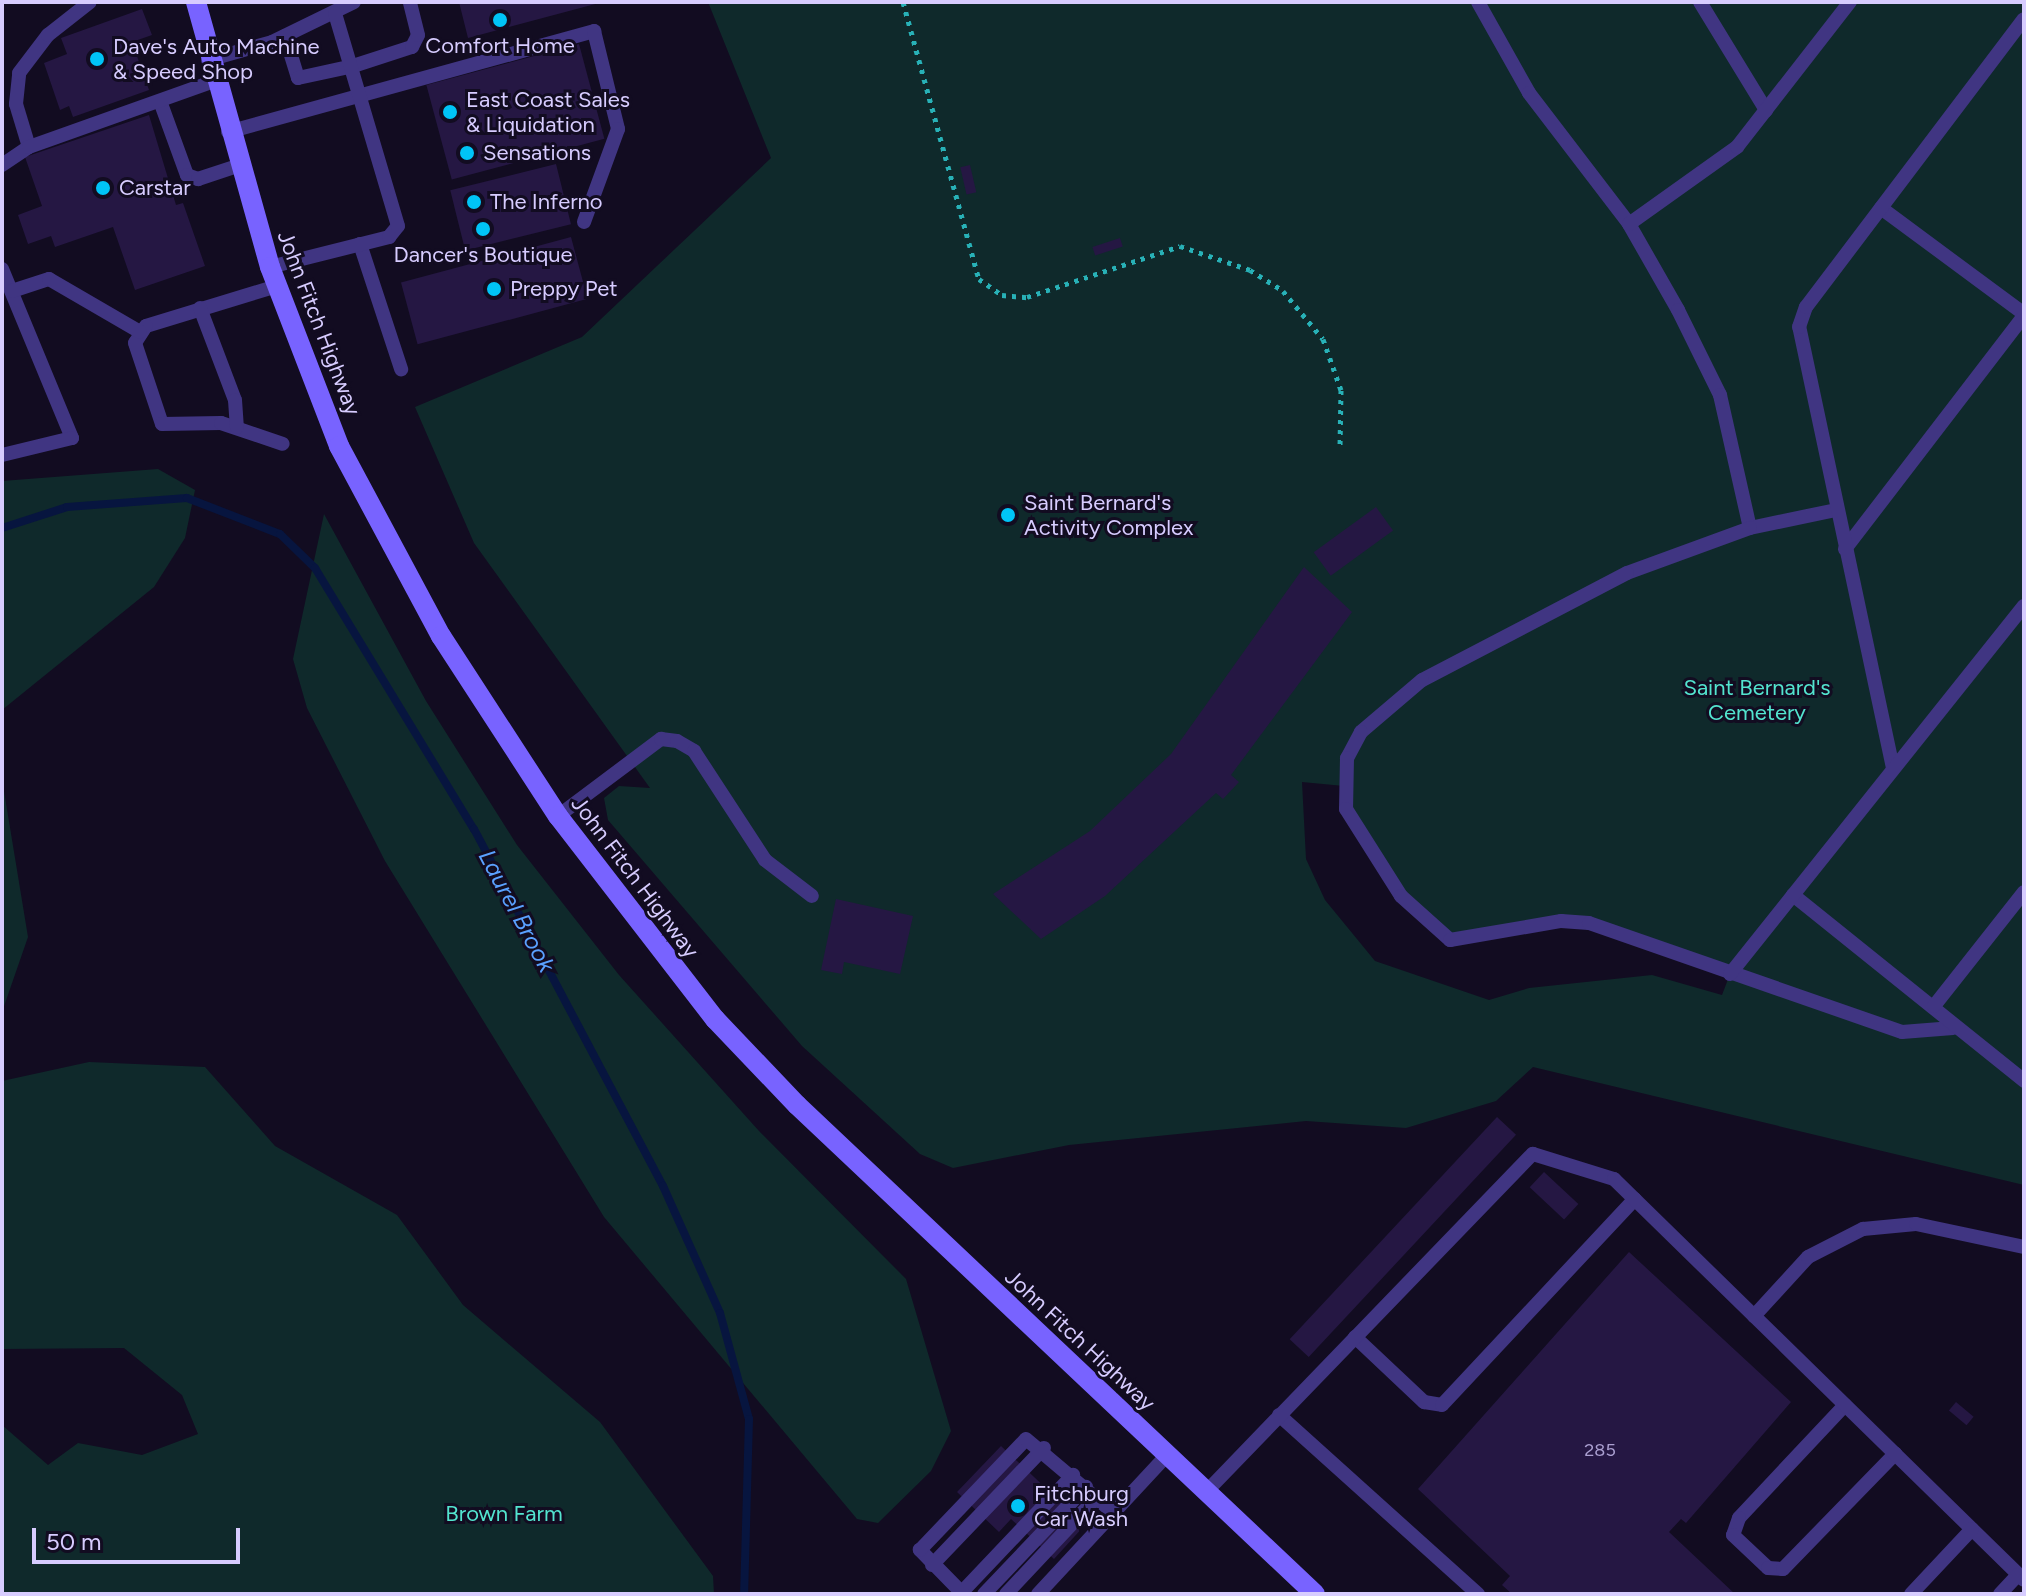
<!DOCTYPE html>
<style>
body{margin:0}
#map{position:relative;width:2026px;height:1596px;overflow:hidden;background:#120c21;font-family:Figtree,sans-serif}
div>[style]{position:absolute}
.green>*{inset:0;background:#0f292b}
.stream>*{height:8px;margin:-4px;padding:0 4px;transform-origin:4px;border-radius:4px;background:#07153f}
.building>*{inset:0;background:#251743;transform-origin:0 0}
.path>*{height:5px;margin-top:-2.5px;transform-origin:0;background:repeating-linear-gradient(90deg,#28b1b7 0 4px,transparent 0 10px)}
.service>*{height:14px;margin:-7px;padding:0 7px;transform-origin:7px;border-radius:7px;background:#403582}
.secondary>*{height:20px;margin:-10px;padding:0 10px;transform-origin:10px;border-radius:10px;background:#7863ff}
.dots>*{width:22px;height:22px;translate:-50% -50%;box-sizing:border-box;border:4px solid #120c21;border-radius:50%}
span{translate:-50% -50%;white-space:nowrap;text-align:center;line-height:1.15;-webkit-text-stroke:6px #120c21;paint-order:stroke}
.number-label{font-size:18px;color:#aa9fd0}
.number-label span{-webkit-text-stroke-width:0}
.poi-label{font-size:22px;color:#d7ccff}
.left{translate:0 -50%;text-align:left}
.street-label{font-size:22px;color:#d7ccff}
.park-label{font-size:22px;color:#53e4cf}
.water-label{font-size:24px;color:#5aa1ff;font-style:italic}
.frame{position:absolute;inset:0;border:4px solid #d7ccff;pointer-events:none}
.scale{position:absolute;left:32px;top:1528px;width:208px;height:36px;box-sizing:border-box;border:4px solid #d7ccff;border-top:0;padding-left:10px;font-size:24px;line-height:28px;white-space:nowrap;color:#d7ccff;-webkit-text-stroke:6px #120c21;paint-order:stroke}
</style>
<div id="map">
<div class="green">
<div style="clip-path:polygon(evenodd,708px 2px,2024px 2px,2024px 1185px,1533px 1067px,1496px 1101px,1406px 1128px,1306px 1121px,1069px 1145px,953px 1168px,920px 1154px,802px 1046px,608px 820px,604px 798px,619px 786px,650px 788px,474px 543px,415px 407px,582px 337px,771px 158px,708px 2px,1302px 782px,1344px 786px,1373px 858px,1450px 940px,1589px 923px,1730px 974px,1722px 995px,1652px 975px,1529px 988px,1489px 1000px,1375px 961px,1325px 900px,1306px 859px,1302px 782px)"></div>
<div style="clip-path:polygon(158px 469px,195px 490px,185px 538px,154px 587px,2px 710px,2px 481px)"></div>
<div style="clip-path:polygon(324px 514px,426px 701px,517px 845px,619px 975px,759px 1131px,906px 1279px,951px 1431px,931px 1471px,878px 1523px,857px 1519px,604px 1217px,385px 861px,307px 708px,293px 659px)"></div>
<div style="clip-path:polygon(2px 779px,28px 937px,2px 1012px)"></div>
<div style="clip-path:polygon(89px 1062px,205px 1067px,275px 1146px,397px 1215px,463px 1305px,600px 1422px,713px 1576px,714px 1594px,2px 1594px,2px 1425px,48px 1465px,78px 1443px,142px 1455px,198px 1434px,182px 1395px,124px 1348px,2px 1349px,2px 1081px)"></div>
</div>
<div class="stream">
<div style="left:2px;top:528px;width:68px;rotate:-17.9deg"></div>
<div style="left:67px;top:507px;width:120px;rotate:-4.3deg"></div>
<div style="left:187px;top:498px;width:100px;rotate:21.2deg"></div>
<div style="left:280px;top:534px;width:49px;rotate:44.2deg"></div>
<div style="left:315px;top:568px;width:306px;rotate:58.7deg"></div>
<div style="left:474px;top:829px;width:404px;rotate:62.1deg"></div>
<div style="left:663px;top:1186px;width:139px;rotate:65.8deg"></div>
<div style="left:720px;top:1313px;width:110px;rotate:74.7deg"></div>
<div style="left:749px;top:1419px;width:175px;rotate:91.6deg"></div>
</div>
<div class="building">
<div style="clip-path:polygon(459px 2px,599px 2px,599px 3px,468px 38px)"></div>
<div style="clip-path:polygon(142px 9px,152px 35px,132px 42px,149px 90px,73px 117px,69px 106px,60px 110px,44px 63px,67px 54px,61px 38px)"></div>
<div style="left:579px;top:44px;width:98px;height:158px;rotate:75deg"></div>
<div style="clip-path:polygon(149px 115px,176px 205px,183px 203px,205px 266px,135px 290px,113px 227px,55px 247px,51px 236px,28px 244px,18px 215px,42px 206px,25px 157px)"></div>
<div style="left:556px;top:164px;width:62px;height:109px;rotate:76deg"></div>
<div style="left:970px;top:165px;width:28px;height:10px;rotate:77deg"></div>
<div style="left:571px;top:237px;width:64px;height:176px;rotate:75deg"></div>
<div style="left:1120px;top:238px;width:9px;height:29px;rotate:72deg"></div>
<div style="left:1376px;top:507px;width:29px;height:77px;rotate:54deg"></div>
<div style="clip-path:polygon(1304px 567px,1352px 612px,1231px 775px,1239px 782px,1223px 799px,1216px 793px,1105px 896px,1041px 939px,993px 894px,1090px 831px,1171px 754px)"></div>
<div style="clip-path:polygon(836px 899px,913px 916px,900px 974px,844px 962px,842px 974px,821px 970px)"></div>
<div style="left:1497px;top:1117px;width:26px;height:304px;rotate:43deg"></div>
<div style="left:1544px;top:1172px;width:47px;height:21px;rotate:43deg"></div>
<div style="clip-path:polygon(1629px 1252px,1791px 1402px,1686px 1523px,1681px 1519px,1669px 1532px,1735px 1594px,1512px 1594px,1502px 1585px,1510px 1576px,1418px 1489px)"></div>
<div style="left:1956px;top:1402px;width:23px;height:11px;rotate:40deg"></div>
<div style="clip-path:polygon(1001px 1446px,1085px 1525px,1054px 1559px,1011px 1519px,999px 1532px,957px 1492px)"></div>
</div>
<div class="path">
<div style="left:903px;top:2px;width:287px;rotate:74.7deg"></div>
<div style="left:979px;top:279px;width:28px;rotate:35deg"></div>
<div style="left:1002px;top:295px;width:25px;rotate:5deg"></div>
<div style="left:1027px;top:297px;width:161px;rotate:-18.4deg"></div>
<div style="left:1180px;top:246px;width:74px;rotate:18.9deg"></div>
<div style="left:1250px;top:270px;width:39px;rotate:32deg"></div>
<div style="left:1283px;top:291px;width:62px;rotate:50.2deg"></div>
<div style="left:1323px;top:339px;width:54px;rotate:70.6deg"></div>
<div style="left:1341px;top:390px;width:57px;rotate:91deg"></div>
</div>
<div class="service">
<div style="left:1478px;top:2px;width:104px;rotate:60.7deg"></div>
<div style="left:1529px;top:93px;width:165px;rotate:52.6deg"></div>
<div style="left:1629px;top:224px;width:99px;rotate:60.3deg"></div>
<div style="left:1678px;top:310px;width:95px;rotate:63.7deg"></div>
<div style="left:1720px;top:395px;width:136px;rotate:77.3deg"></div>
<div style="left:1700px;top:2px;width:127px;rotate:58.6deg"></div>
<div style="left:285px;top:36px;width:44px;rotate:72.8deg"></div>
<div style="left:298px;top:78px;width:56px;rotate:-12.3deg"></div>
<div style="left:353px;top:66px;width:62px;rotate:-17.9deg"></div>
<div style="left:412px;top:47px;width:13px;rotate:-63deg"></div>
<div style="left:418px;top:35px;width:34px;rotate:-104deg"></div>
<div style="left:208px;top:60px;width:66px;rotate:-15.7deg"></div>
<div style="left:272px;top:42px;width:91px;rotate:-26deg"></div>
<div style="left:160px;top:101px;width:79px;rotate:70deg"></div>
<div style="left:187px;top:175px;width:12px;rotate:20deg"></div>
<div style="left:198px;top:179px;width:41px;rotate:-18.4deg"></div>
<div style="left:228px;top:132px;width:380px;rotate:-15.4deg"></div>
<div style="left:594px;top:31px;width:101px;rotate:76.2deg"></div>
<div style="left:618px;top:129px;width:99px;rotate:110.1deg"></div>
<div style="left:29px;top:147px;width:45px;rotate:-106.8deg"></div>
<div style="left:16px;top:104px;width:31px;rotate:-84deg"></div>
<div style="left:19px;top:73px;width:48px;rotate:-52.7deg"></div>
<div style="left:48px;top:35px;width:53px;rotate:-38.2deg"></div>
<div style="left:2px;top:165px;width:32px;rotate:-34deg"></div>
<div style="left:29px;top:147px;width:196px;rotate:-19.6deg"></div>
<div style="left:1881px;top:208px;width:178px;rotate:36.5deg"></div>
<div style="left:1629px;top:224px;width:133px;rotate:-35.5deg"></div>
<div style="left:1737px;top:147px;width:184px;rotate:-52.1deg"></div>
<div style="left:360px;top:244px;width:132px;rotate:71.8deg"></div>
<div style="left:270px;top:267px;width:123px;rotate:-14.1deg"></div>
<div style="left:389px;top:237px;width:14px;rotate:-51deg"></div>
<div style="left:398px;top:226px;width:222px;rotate:-106.5deg"></div>
<div style="left:2px;top:269px;width:183px;rotate:67.5deg"></div>
<div style="left:72px;top:438px;width:72px;rotate:166.3deg"></div>
<div style="left:277px;top:286px;width:137px;rotate:163deg"></div>
<div style="left:146px;top:326px;width:20px;rotate:123deg"></div>
<div style="left:135px;top:343px;width:85px;rotate:71.6deg"></div>
<div style="left:162px;top:424px;width:59px;rotate:-1deg"></div>
<div style="left:221px;top:423px;width:65px;rotate:18.7deg"></div>
<div style="left:12px;top:291px;width:39px;rotate:-18deg"></div>
<div style="left:49px;top:279px;width:105px;rotate:30.2deg"></div>
<div style="left:200px;top:308px;width:98px;rotate:69.2deg"></div>
<div style="left:235px;top:400px;width:27px;rotate:86deg"></div>
<div style="left:1836px;top:510px;width:88px;rotate:168.2deg"></div>
<div style="left:1750px;top:528px;width:131px;rotate:159.9deg"></div>
<div style="left:1627px;top:573px;width:231px;rotate:152.4deg"></div>
<div style="left:1422px;top:680px;width:80px;rotate:139.6deg"></div>
<div style="left:1361px;top:732px;width:30px;rotate:118deg"></div>
<div style="left:1347px;top:758px;width:51px;rotate:91.1deg"></div>
<div style="left:1346px;top:809px;width:103px;rotate:57.7deg"></div>
<div style="left:1401px;top:896px;width:66px;rotate:41.9deg"></div>
<div style="left:1450px;top:940px;width:113px;rotate:-9.7deg"></div>
<div style="left:1561px;top:921px;width:28px;rotate:4deg"></div>
<div style="left:1589px;top:923px;width:331px;rotate:19.2deg"></div>
<div style="left:1902px;top:1032px;width:51px;rotate:-4.5deg"></div>
<div style="left:1845px;top:549px;width:294px;rotate:-52.5deg"></div>
<div style="left:1893px;top:768px;width:451px;rotate:-102deg"></div>
<div style="left:1799px;top:327px;width:21px;rotate:-71deg"></div>
<div style="left:1806px;top:307px;width:361px;rotate:-52.9deg"></div>
<div style="left:558px;top:816px;width:129px;rotate:-36.8deg"></div>
<div style="left:661px;top:739px;width:16px;rotate:7deg"></div>
<div style="left:677px;top:741px;width:20px;rotate:30deg"></div>
<div style="left:694px;top:751px;width:130px;rotate:56.9deg"></div>
<div style="left:765px;top:860px;width:59px;rotate:37.5deg"></div>
<div style="left:1793px;top:895px;width:297px;rotate:38.8deg"></div>
<div style="left:1730px;top:974px;width:471px;rotate:-51.4deg"></div>
<div style="left:1934px;top:1006px;width:145px;rotate:-51.7deg"></div>
<div style="left:1754px;top:1316px;width:80px;rotate:-47.5deg"></div>
<div style="left:1808px;top:1257px;width:62px;rotate:-27deg"></div>
<div style="left:1863px;top:1229px;width:53px;rotate:-5.4deg"></div>
<div style="left:1916px;top:1224px;width:110px;rotate:12deg"></div>
<div style="left:1355px;top:1337px;width:95px;rotate:43.3deg"></div>
<div style="left:1424px;top:1402px;width:18px;rotate:9deg"></div>
<div style="left:1442px;top:1405px;width:282px;rotate:-46.9deg"></div>
<div style="left:1845px;top:1405px;width:155px;rotate:133.2deg"></div>
<div style="left:1739px;top:1518px;width:18px;rotate:109deg"></div>
<div style="left:1733px;top:1535px;width:48px;rotate:43.3deg"></div>
<div style="left:1768px;top:1568px;width:15px;rotate:4deg"></div>
<div style="left:1783px;top:1569px;width:161px;rotate:-45.8deg"></div>
<div style="left:1279px;top:1415px;width:268px;rotate:42deg"></div>
<div style="left:1207px;top:1491px;width:469px;rotate:-46deg"></div>
<div style="left:1533px;top:1154px;width:85px;rotate:17.2deg"></div>
<div style="left:1614px;top:1179px;width:573px;rotate:44.36deg"></div>
<div style="left:932px;top:1565px;width:162px;rotate:-46.3deg"></div>
<div style="left:961px;top:1593px;width:163px;rotate:-46.5deg"></div>
<div style="left:963px;top:1594px;width:62px;rotate:-134.3deg"></div>
<div style="left:920px;top:1550px;width:153px;rotate:-46.3deg"></div>
<div style="left:1026px;top:1439px;width:115px;rotate:40.1deg"></div>
<div style="left:984px;top:1594px;width:148px;rotate:-46.4deg"></div>
<div style="left:1006px;top:1594px;width:133px;rotate:-46.8deg"></div>
<div style="left:1038px;top:1594px;width:191px;rotate:-47.1deg"></div>
<div style="left:1911px;top:1594px;width:89px;rotate:-46.8deg"></div>
<div style="left:2000px;top:1594px;width:26px;rotate:-47deg"></div>
</div>
<div class="secondary">
<div style="left:196px;top:2px;width:275px;rotate:74.4deg"></div>
<div style="left:270px;top:267px;width:192px;rotate:68.9deg"></div>
<div style="left:339px;top:446px;width:216px;rotate:61.8deg"></div>
<div style="left:441px;top:636px;width:215px;rotate:57deg"></div>
<div style="left:558px;top:816px;width:257px;rotate:52.3deg"></div>
<div style="left:715px;top:1019px;width:119px;rotate:46.4deg"></div>
<div style="left:797px;top:1105px;width:712px;rotate:43.35deg"></div>
</div>
<div class="dots">
<div style="left:500px;top:20px;background:#00c4f7"></div>
<div style="left:97px;top:59px;background:#00c4f7"></div>
<div style="left:450px;top:112px;background:#00c4f7"></div>
<div style="left:467px;top:153px;background:#00c4f7"></div>
<div style="left:103px;top:188px;background:#00c4f7"></div>
<div style="left:474px;top:202px;background:#00c4f7"></div>
<div style="left:483px;top:229px;background:#00c4f7"></div>
<div style="left:494px;top:289px;background:#00c4f7"></div>
<div style="left:1008px;top:515px;background:#00c4f7"></div>
<div style="left:1018px;top:1506px;background:#00c4f7"></div>
</div>
<div class="number-label">
<span style="left:1600px;top:1450px">285</span>
</div>
<div class="poi-label">
<span class="left" style="left:113px;top:59px">Dave's Auto Machine<br>&amp; Speed Shop</span>
<span style="left:500px;top:46px">Comfort Home</span>
<span class="left" style="left:466px;top:112px">East Coast Sales<br>&amp; Liquidation</span>
<span class="left" style="left:483px;top:153px">Sensations</span>
<span class="left" style="left:119px;top:188px">Carstar</span>
<span class="left" style="left:490px;top:202px">The Inferno</span>
<span style="left:483px;top:255px">Dancer's Boutique</span>
<span class="left" style="left:510px;top:289px">Preppy Pet</span>
<span class="left" style="left:1024px;top:515px">Saint Bernard's<br>Activity Complex</span>
<span class="left" style="left:1034px;top:1506px">Fitchburg<br>Car Wash</span>
</div>
<div class="street-label">
<span style="left:319px;top:323px;rotate:69deg">John Fitch Highway</span>
<span style="left:635px;top:877px;rotate:53deg">John Fitch Highway</span>
<span style="left:1080px;top:1340px;rotate:43deg">John Fitch Highway</span>
</div>
<div class="park-label">
<span style="left:1757px;top:700px">Saint Bernard's<br>Cemetery</span>
<span style="left:504px;top:1514px">Brown Farm</span>
</div>
<div class="water-label">
<span style="left:517px;top:911px;rotate:62deg">Laurel Brook</span>
</div>
<div class="frame"></div>
<div class="scale">50 m</div>
</div>
